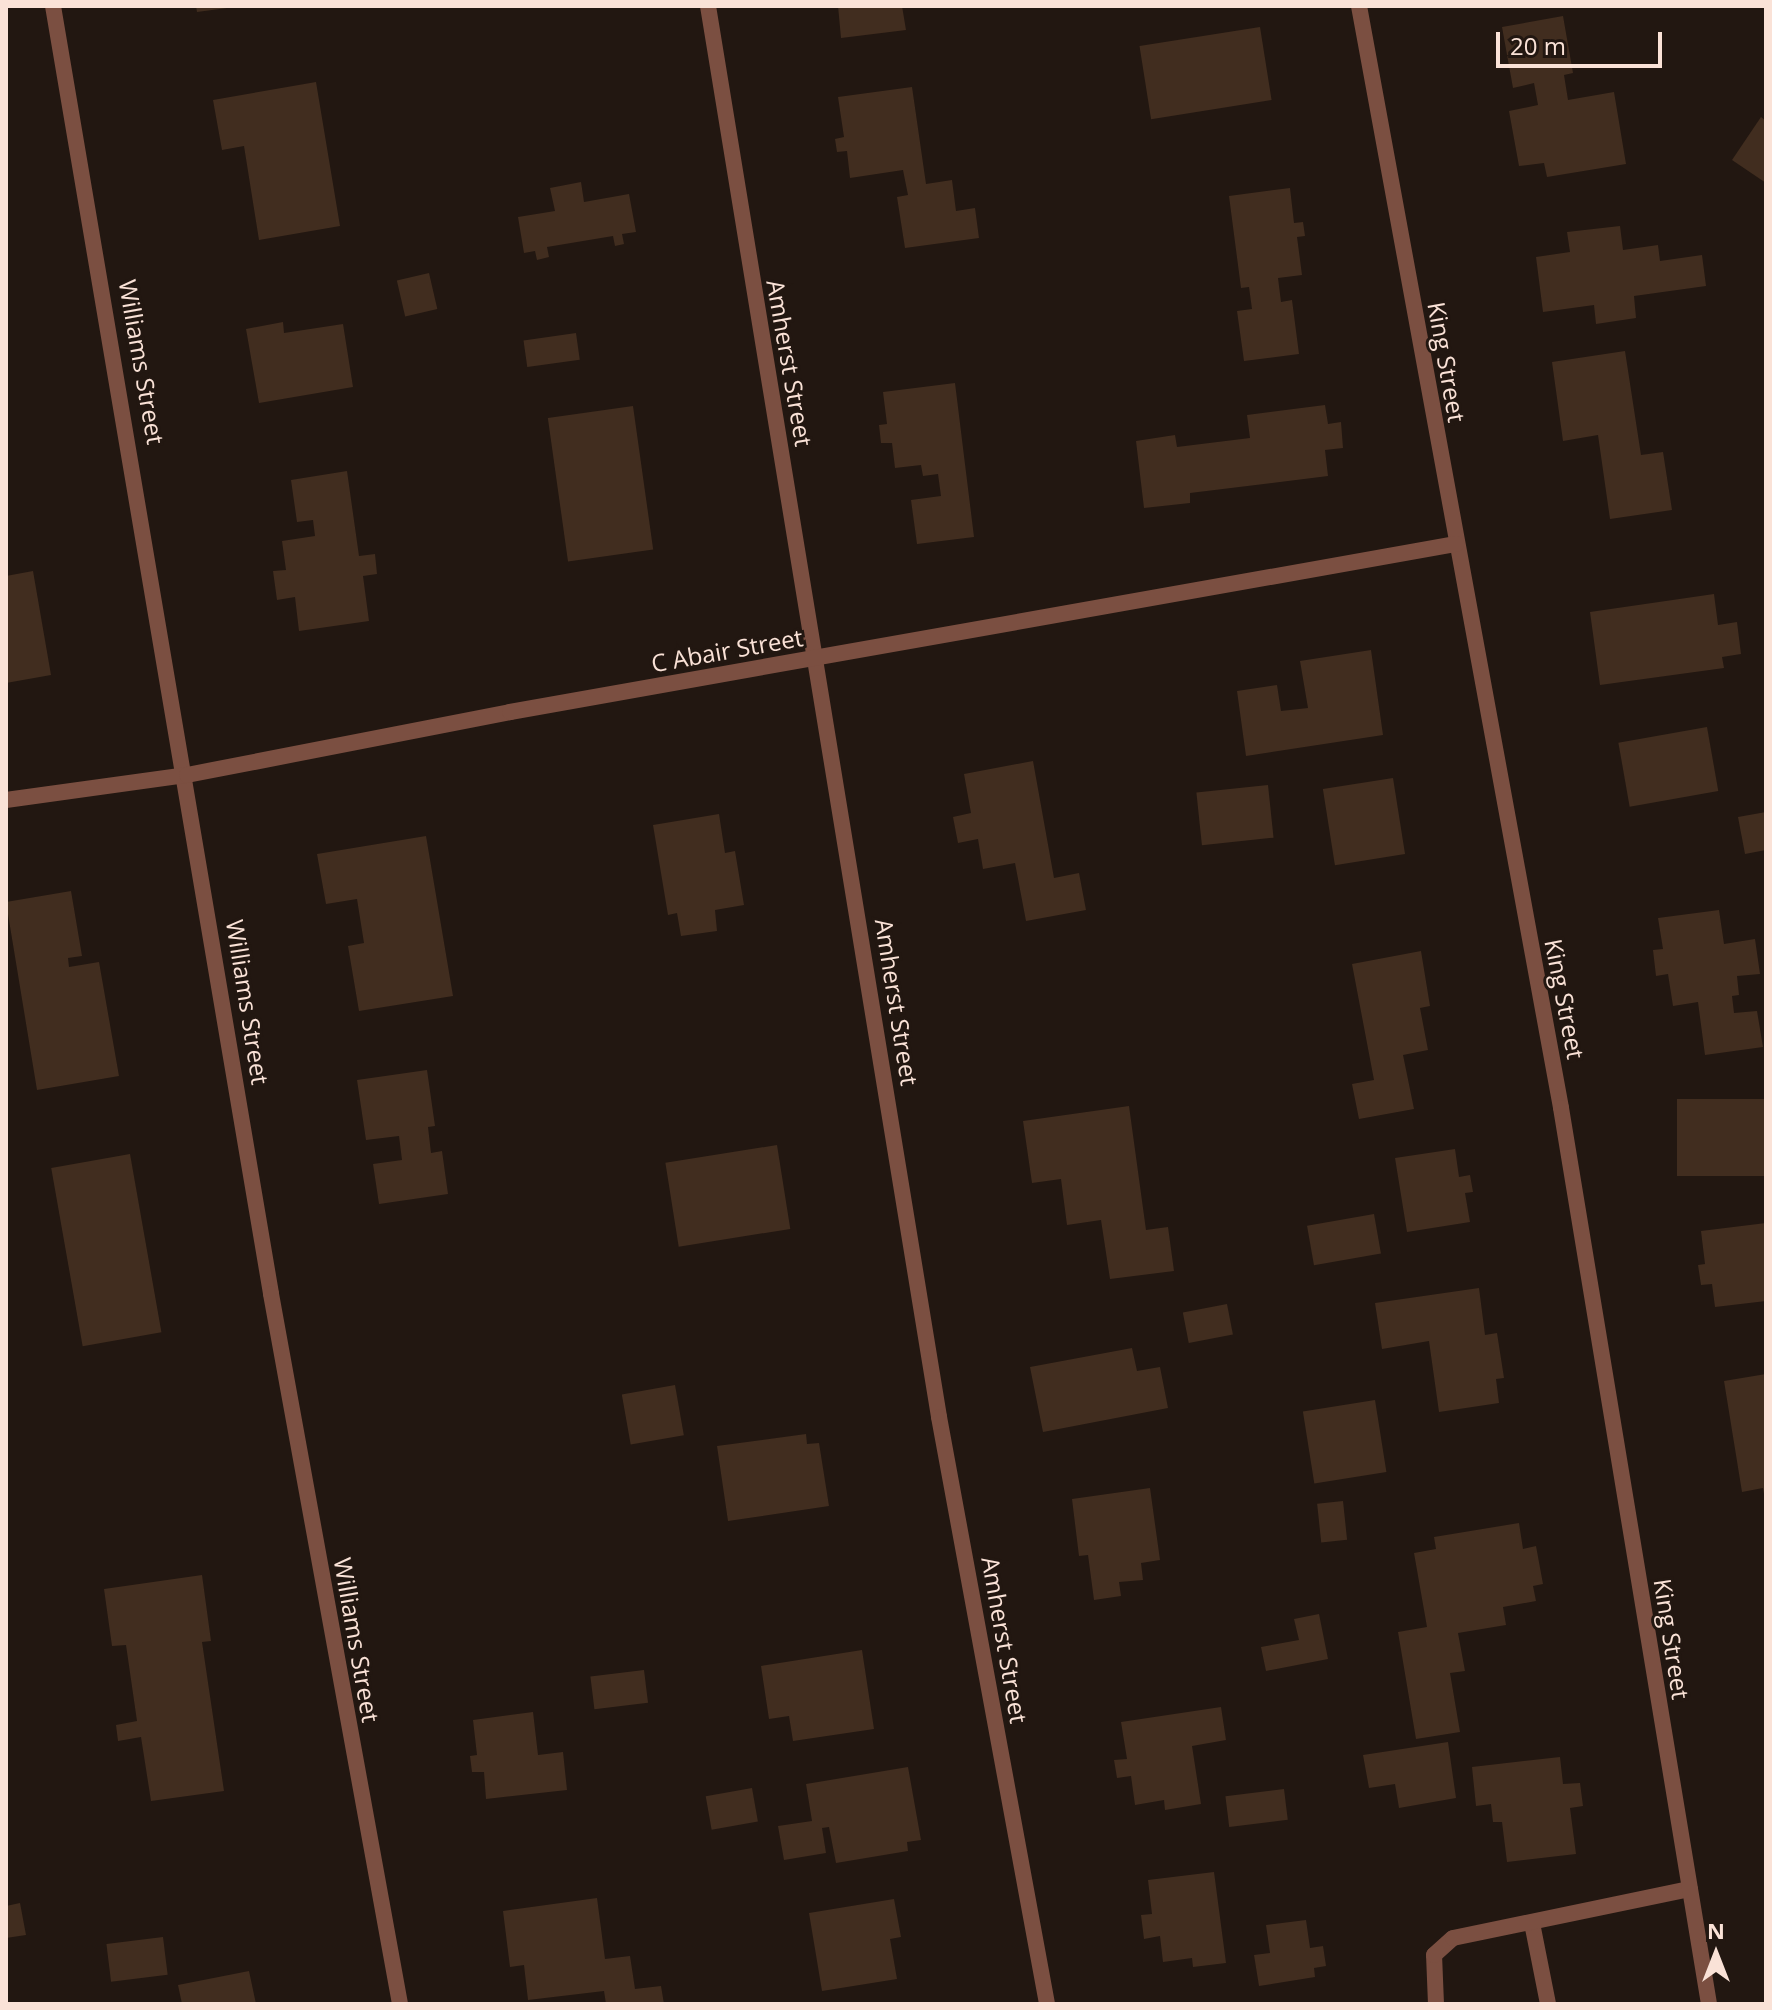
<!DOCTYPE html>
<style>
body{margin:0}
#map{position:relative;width:1772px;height:2010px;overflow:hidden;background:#221711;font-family:"Open Sans",sans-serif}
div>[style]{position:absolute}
.building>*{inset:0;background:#412d1f;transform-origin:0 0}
.lane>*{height:16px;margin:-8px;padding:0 8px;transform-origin:8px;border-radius:8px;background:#7b4f41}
.street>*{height:16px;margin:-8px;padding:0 8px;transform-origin:8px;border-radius:8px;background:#7b4f41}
span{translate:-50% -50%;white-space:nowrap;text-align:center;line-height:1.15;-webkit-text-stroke:6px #221711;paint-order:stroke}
.street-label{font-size:24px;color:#fae2d7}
.frame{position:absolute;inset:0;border:8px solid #fae2d7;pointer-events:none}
.north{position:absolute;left:1676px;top:1914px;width:80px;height:80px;-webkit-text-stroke:6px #221711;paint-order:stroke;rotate:0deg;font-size:22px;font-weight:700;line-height:32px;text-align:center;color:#fae2d7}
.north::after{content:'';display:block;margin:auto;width:28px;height:36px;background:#fae2d7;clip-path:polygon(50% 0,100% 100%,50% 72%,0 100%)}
.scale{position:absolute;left:1496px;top:32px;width:166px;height:36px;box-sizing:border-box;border:4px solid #fae2d7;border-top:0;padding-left:10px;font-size:24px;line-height:28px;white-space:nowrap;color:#fae2d7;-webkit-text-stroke:6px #221711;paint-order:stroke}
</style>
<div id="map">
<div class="building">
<div style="clip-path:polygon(196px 6px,227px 6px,227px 8px,197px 12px)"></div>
<div style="clip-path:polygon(838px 6px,902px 6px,906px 30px,841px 38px)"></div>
<div style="clip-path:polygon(1563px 16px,1573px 73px,1564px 75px,1568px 100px,1614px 92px,1626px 164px,1547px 177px,1544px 163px,1519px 166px,1509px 111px,1538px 105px,1534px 83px,1513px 88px,1502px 27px)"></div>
<div style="left:1260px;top:27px;width:74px;height:122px;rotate:81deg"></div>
<div style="clip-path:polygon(316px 82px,340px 226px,259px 240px,244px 146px,222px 150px,213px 100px)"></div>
<div style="clip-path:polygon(912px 87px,926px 184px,952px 180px,956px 211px,975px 208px,979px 238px,905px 248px,897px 197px,908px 195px,903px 170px,850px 178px,847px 151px,837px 152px,835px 139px,844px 137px,838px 97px)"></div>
<div style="clip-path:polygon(1761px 117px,1766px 121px,1766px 183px,1732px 160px)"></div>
<div style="clip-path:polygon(581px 182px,584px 202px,629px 194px,636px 232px,622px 234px,624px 244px,615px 246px,613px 236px,547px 247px,549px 257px,537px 260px,535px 251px,524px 253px,518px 217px,555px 211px,550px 188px)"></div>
<div style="clip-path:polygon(1290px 188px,1294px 223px,1303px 222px,1305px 236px,1297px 237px,1302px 275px,1278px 278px,1281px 302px,1292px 300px,1299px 354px,1244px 361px,1237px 311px,1252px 309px,1249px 287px,1241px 288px,1229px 196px)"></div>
<div style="clip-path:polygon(1620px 226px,1623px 250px,1658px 245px,1660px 261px,1702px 255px,1706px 286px,1634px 296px,1636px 318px,1596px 324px,1594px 305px,1543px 312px,1536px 257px,1570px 252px,1567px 232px)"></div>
<div style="left:429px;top:273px;width:37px;height:33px;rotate:77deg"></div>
<div style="clip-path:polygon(283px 322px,284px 333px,343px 324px,353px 387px,259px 403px,246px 329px)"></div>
<div style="left:576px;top:333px;width:27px;height:53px;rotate:82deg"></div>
<div style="clip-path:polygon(1625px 351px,1641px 455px,1663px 452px,1672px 510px,1610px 519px,1598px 435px,1563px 441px,1552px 362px)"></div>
<div style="clip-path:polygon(955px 383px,974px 537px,917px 544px,911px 500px,941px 496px,938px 474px,923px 476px,921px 465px,895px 468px,892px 443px,881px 443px,879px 425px,887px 424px,883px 392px)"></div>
<div style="clip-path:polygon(1325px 405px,1328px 424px,1341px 422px,1343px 448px,1325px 450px,1328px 476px,1190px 493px,1190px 503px,1144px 508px,1136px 441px,1175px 435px,1177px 447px,1250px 438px,1247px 415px)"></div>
<div style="left:633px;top:406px;width:145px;height:86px;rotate:82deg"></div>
<div style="clip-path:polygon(347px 471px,359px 556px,375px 554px,377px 574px,363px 576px,369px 621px,299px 631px,295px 597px,277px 600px,273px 571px,286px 570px,282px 541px,315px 536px,313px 520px,297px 522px,291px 480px)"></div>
<div style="clip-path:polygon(33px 571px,51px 675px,6px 683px,6px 576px)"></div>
<div style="clip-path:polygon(1714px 594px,1718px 625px,1737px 622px,1741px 654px,1722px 657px,1724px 668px,1600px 685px,1590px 612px)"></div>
<div style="clip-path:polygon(1371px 650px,1383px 735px,1246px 756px,1237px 691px,1277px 685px,1281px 711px,1308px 708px,1300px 661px)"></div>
<div style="left:1707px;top:727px;width:65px;height:90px;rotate:80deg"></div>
<div style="clip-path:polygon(1033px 761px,1054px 878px,1079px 873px,1086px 910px,1026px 921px,1015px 863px,983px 869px,978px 839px,958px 843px,953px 817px,971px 813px,964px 774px)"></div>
<div style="left:1393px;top:778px;width:77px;height:71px;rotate:81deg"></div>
<div style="left:1268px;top:785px;width:53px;height:72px;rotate:84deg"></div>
<div style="clip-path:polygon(1766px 812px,1766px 850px,1745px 854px,1738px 817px)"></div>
<div style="clip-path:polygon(719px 814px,725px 853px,735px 851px,744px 905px,715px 910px,717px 931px,681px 936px,677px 913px,668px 915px,653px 825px)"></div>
<div style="clip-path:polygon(426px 836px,453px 996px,359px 1011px,348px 946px,364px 943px,357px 899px,326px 904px,317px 854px)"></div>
<div style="clip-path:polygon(71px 891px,82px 956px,68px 958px,69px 967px,99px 962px,119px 1076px,37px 1090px,6px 902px)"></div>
<div style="clip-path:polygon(1719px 910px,1724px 944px,1755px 939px,1760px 974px,1737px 976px,1739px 995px,1732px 996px,1734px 1013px,1757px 1011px,1763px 1047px,1705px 1055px,1698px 1002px,1673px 1006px,1668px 974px,1656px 976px,1653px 950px,1663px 949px,1658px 918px)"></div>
<div style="clip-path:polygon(1421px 951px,1430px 1006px,1420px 1008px,1428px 1050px,1403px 1055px,1414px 1109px,1359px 1119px,1352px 1084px,1374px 1080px,1352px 964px)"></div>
<div style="clip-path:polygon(427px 1070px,435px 1126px,428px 1127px,431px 1153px,442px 1151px,448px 1194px,379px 1204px,373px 1164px,402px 1160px,399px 1136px,366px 1140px,357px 1080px)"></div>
<div style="left:1766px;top:1099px;width:77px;height:89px;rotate:90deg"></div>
<div style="clip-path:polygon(1129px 1106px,1146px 1230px,1168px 1227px,1174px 1271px,1110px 1279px,1101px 1220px,1067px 1225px,1061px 1179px,1032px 1183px,1023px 1121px)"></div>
<div style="left:777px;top:1145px;width:85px;height:113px;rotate:81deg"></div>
<div style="clip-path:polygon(1455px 1149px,1459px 1177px,1470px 1175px,1473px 1192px,1465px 1193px,1470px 1222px,1407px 1232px,1395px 1158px)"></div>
<div style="left:130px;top:1154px;width:181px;height:80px;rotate:80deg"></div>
<div style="left:1374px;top:1214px;width:40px;height:68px;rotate:80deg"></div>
<div style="clip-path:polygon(1766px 1223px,1766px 1301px,1715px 1307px,1712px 1284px,1701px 1285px,1698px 1265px,1705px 1264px,1701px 1231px)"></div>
<div style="clip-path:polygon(1479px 1288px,1485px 1335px,1497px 1333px,1504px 1378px,1496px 1379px,1499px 1403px,1439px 1412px,1429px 1341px,1382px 1349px,1375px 1303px)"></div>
<div style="left:1227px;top:1304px;width:31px;height:45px;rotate:79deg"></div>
<div style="clip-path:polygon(1132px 1348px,1137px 1371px,1160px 1367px,1168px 1408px,1043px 1432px,1030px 1367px)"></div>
<div style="clip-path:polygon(1766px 1374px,1766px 1494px,1764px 1494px,1763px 1488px,1742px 1492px,1724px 1381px)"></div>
<div style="left:675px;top:1385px;width:51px;height:54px;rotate:80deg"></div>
<div style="left:1375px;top:1400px;width:73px;height:73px;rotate:81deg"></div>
<div style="clip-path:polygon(806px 1434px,807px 1444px,819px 1443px,829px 1506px,728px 1521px,717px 1446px)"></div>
<div style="clip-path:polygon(1150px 1488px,1160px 1560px,1141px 1563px,1143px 1580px,1119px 1582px,1121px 1596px,1094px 1600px,1088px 1555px,1079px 1556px,1072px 1499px)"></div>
<div style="left:1343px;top:1501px;width:39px;height:26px;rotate:84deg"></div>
<div style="clip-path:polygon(1519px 1523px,1523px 1549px,1536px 1546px,1543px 1584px,1533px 1586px,1536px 1601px,1503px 1607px,1506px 1625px,1458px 1633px,1465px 1671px,1450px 1673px,1460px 1732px,1416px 1739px,1398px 1632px,1427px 1627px,1414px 1553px,1436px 1549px,1434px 1537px)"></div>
<div style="clip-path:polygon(202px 1575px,211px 1641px,202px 1642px,224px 1791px,151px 1801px,141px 1737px,118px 1741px,116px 1725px,137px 1721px,126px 1645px,112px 1646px,104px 1589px)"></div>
<div style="clip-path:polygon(1319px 1614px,1328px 1659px,1266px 1671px,1261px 1647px,1299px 1640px,1294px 1619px)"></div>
<div style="clip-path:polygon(862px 1650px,874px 1729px,793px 1741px,789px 1716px,769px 1719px,761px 1666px)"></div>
<div style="left:644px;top:1670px;width:33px;height:54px;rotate:83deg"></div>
<div style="clip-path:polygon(1221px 1707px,1226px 1740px,1192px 1746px,1201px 1804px,1165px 1810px,1164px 1800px,1135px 1805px,1131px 1776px,1117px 1778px,1114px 1760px,1127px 1759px,1121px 1722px)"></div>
<div style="clip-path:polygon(533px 1712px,538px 1755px,563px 1752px,567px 1790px,486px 1799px,484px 1772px,472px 1772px,470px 1756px,477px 1755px,473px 1720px)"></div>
<div style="clip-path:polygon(1448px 1742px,1456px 1798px,1399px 1808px,1395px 1784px,1369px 1788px,1363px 1755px)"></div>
<div style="clip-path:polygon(1560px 1757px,1563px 1784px,1580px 1783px,1583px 1806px,1570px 1808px,1576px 1854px,1507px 1862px,1502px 1822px,1493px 1822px,1491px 1804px,1476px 1806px,1472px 1767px)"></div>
<div style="clip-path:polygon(908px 1767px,921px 1840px,907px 1842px,908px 1851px,836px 1863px,829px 1827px,822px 1828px,826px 1853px,784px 1860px,778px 1826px,812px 1821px,806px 1784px)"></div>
<div style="left:752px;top:1788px;width:34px;height:47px;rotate:80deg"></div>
<div style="left:1284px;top:1789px;width:31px;height:59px;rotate:83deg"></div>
<div style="clip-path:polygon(1214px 1872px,1226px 1963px,1193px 1967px,1192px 1958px,1163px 1962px,1160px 1936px,1144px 1939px,1141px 1915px,1152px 1914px,1148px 1880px)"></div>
<div style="clip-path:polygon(597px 1898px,605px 1959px,630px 1956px,635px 1989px,661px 1986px,664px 2004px,606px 2004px,604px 1991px,528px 2000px,524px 1965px,510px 1967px,503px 1911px)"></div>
<div style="clip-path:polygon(894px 1899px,901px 1937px,890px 1939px,897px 1979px,822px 1991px,809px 1913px)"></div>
<div style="clip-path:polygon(20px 1903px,26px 1935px,6px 1938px,6px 1906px)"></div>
<div style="clip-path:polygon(1306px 1920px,1310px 1948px,1323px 1946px,1326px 1966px,1314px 1968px,1315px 1977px,1259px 1986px,1254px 1955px,1270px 1953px,1266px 1925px)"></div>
<div style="left:163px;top:1937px;width:38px;height:57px;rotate:83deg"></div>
<div style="clip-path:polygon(249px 1971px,256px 2004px,182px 2004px,178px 1985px)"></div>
</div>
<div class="lane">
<div style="left:1532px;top:1923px;width:83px;rotate:78.8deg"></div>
<div style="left:1436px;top:2004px;width:49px;rotate:-92.3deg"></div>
<div style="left:1434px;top:1955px;width:25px;rotate:-42deg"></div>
<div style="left:1453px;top:1938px;width:242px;rotate:-11.7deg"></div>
</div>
<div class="street">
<div style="left:53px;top:6px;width:1306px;rotate:80.39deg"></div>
<div style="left:271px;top:1294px;width:722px;rotate:79.7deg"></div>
<div style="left:708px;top:6px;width:1430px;rotate:80.7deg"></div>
<div style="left:939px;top:1417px;width:597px;rotate:79.57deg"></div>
<div style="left:1359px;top:6px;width:1120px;rotate:79.61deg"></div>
<div style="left:1561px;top:1108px;width:908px;rotate:80.62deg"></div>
<div style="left:6px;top:800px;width:183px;rotate:-7.9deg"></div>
<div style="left:187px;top:775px;width:329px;rotate:-11deg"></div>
<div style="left:510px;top:712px;width:961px;rotate:-10.07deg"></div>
</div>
<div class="street-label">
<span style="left:142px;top:362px;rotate:80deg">Williams Street</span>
<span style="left:1447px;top:362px;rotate:80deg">King Street</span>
<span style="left:790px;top:363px;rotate:80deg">Amherst Street</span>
<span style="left:727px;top:650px;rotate:-10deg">C Abair Street</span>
<span style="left:1565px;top:999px;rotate:79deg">King Street</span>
<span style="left:248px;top:1002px;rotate:81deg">Williams Street</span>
<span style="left:897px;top:1002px;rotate:81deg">Amherst Street</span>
<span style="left:1672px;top:1639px;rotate:81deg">King Street</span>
<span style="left:357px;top:1640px;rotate:80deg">Williams Street</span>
<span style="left:1005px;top:1640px;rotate:80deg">Amherst Street</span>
</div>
<div class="frame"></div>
<div class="north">N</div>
<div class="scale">20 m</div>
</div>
